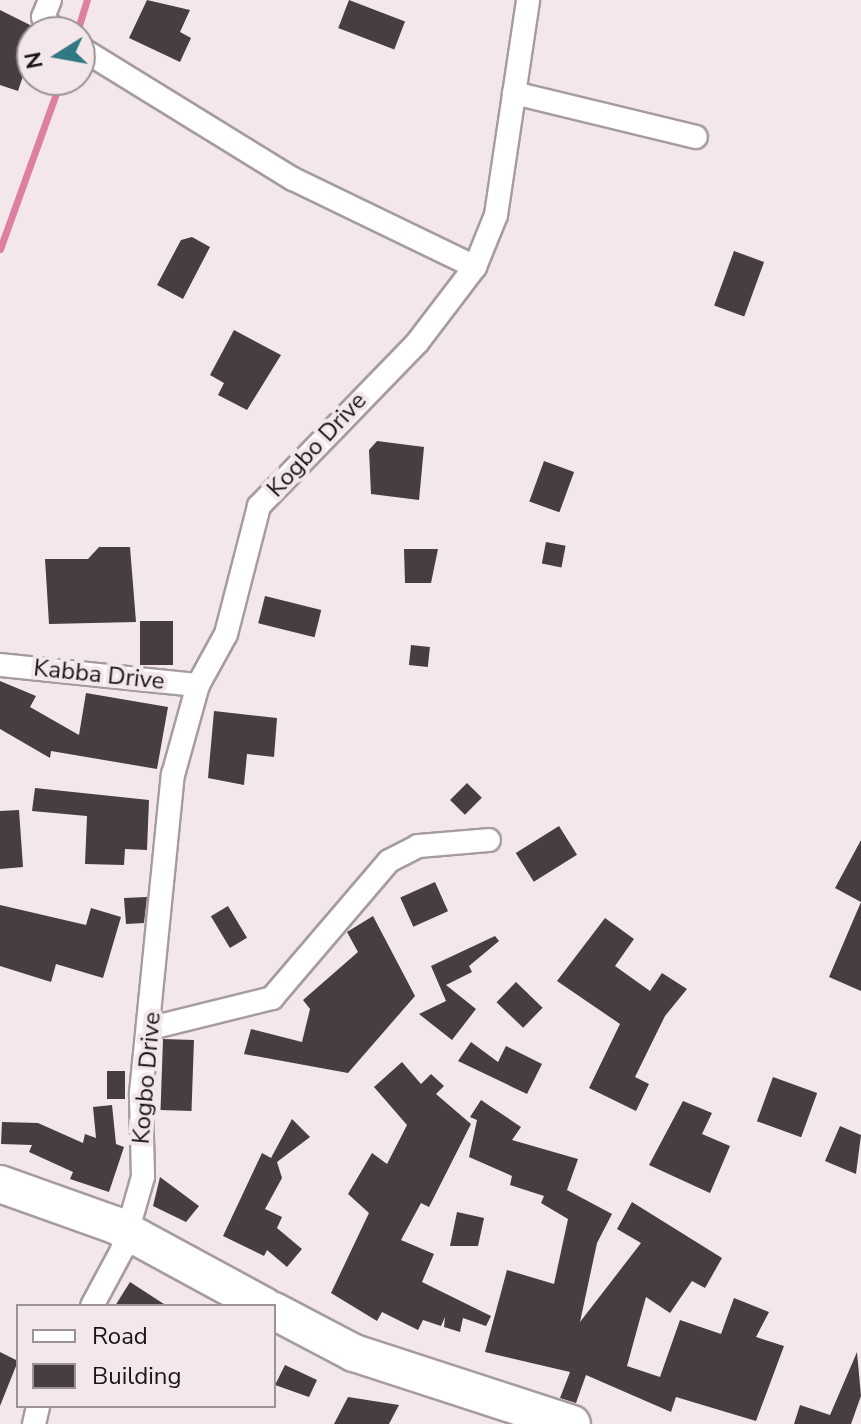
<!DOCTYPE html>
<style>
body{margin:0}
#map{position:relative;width:861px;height:1424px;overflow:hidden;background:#f3e7ea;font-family:"Nunito Sans",sans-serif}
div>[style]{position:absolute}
.stream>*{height:7px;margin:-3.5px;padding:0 3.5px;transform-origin:3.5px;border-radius:3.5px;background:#dd7fa0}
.building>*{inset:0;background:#473e41;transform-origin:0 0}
.roads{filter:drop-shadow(2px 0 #a69c9f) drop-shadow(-2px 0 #a69c9f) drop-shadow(0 2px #a69c9f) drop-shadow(0 -2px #a69c9f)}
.minor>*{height:22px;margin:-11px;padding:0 11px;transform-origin:11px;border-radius:11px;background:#fff}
.primary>*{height:36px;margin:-18px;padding:0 18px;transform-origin:18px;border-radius:18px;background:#fff}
span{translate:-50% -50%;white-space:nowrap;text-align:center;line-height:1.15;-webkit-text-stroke:8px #f3e7ea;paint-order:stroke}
.street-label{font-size:24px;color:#1a1617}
.legend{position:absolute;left:16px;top:1304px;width:260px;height:104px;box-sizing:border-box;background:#f3e7ea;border:2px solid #9c9396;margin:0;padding:10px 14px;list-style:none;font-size:24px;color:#1a1617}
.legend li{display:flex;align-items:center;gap:16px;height:40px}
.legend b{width:40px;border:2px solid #9c9396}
.north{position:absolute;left:16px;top:16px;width:80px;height:80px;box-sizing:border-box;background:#f3e7ea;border:2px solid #9c9396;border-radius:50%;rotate:259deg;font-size:22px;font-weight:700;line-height:32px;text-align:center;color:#1a1617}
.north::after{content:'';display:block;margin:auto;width:28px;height:36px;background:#307882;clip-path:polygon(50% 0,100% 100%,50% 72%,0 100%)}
</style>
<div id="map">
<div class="stream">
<div style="left:77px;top:32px;width:34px;rotate:-73deg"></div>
<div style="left:0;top:249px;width:180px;rotate:-70.2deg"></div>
</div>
<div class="building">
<div style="clip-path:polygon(147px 0,190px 10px,180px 32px,191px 38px,180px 62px,129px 38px)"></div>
<div style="left:349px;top:0;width:60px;height:30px;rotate:21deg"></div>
<div style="clip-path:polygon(0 10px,32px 26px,32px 70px,26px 67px,18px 91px,0 85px)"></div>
<div style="clip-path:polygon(192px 237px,210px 247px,183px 299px,157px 285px,181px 240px)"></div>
<div style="left:734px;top:251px;width:32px;height:58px;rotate:20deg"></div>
<div style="clip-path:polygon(234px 330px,281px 355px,247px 410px,218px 395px,224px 383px,210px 375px)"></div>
<div style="clip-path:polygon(377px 441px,424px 447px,419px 500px,371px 494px,369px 450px)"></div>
<div style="left:544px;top:461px;width:32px;height:43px;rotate:20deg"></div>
<div style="left:546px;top:542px;width:20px;height:22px;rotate:11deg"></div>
<div style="clip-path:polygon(99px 547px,130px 547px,136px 622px,49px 624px,45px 559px,88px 559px)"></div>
<div style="clip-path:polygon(404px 549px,438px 549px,431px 583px,405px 583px)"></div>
<div style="left:265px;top:596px;width:58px;height:28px;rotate:14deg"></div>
<div style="left:140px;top:621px;width:33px;height:44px"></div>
<div style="left:411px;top:645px;width:19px;height:20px;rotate:6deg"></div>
<div style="clip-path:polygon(0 681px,36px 696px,30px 707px,79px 735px,86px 693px,168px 707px,157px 769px,51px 751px,50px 758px,0 729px)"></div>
<div style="clip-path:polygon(214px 711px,277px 718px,274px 757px,247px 754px,244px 785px,208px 778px)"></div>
<div style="left:467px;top:783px;width:21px;height:24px;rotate:45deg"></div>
<div style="clip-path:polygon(35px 788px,149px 800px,147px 850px,125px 849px,124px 865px,85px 864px,87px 816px,32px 811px)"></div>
<div style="clip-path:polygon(19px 810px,23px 867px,0 869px,0 811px)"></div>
<div style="left:559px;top:826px;width:34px;height:51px;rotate:58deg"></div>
<div style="clip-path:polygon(861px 840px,861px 991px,829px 977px,861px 902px,835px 888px)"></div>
<div style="left:435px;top:882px;width:32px;height:38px;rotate:66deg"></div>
<div style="clip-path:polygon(147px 897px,144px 923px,126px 924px,124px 898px)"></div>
<div style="clip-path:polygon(0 905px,86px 925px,91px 908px,121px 917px,103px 978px,56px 964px,51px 982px,0 966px)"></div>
<div style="left:228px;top:906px;width:37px;height:20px;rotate:59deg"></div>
<div style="clip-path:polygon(373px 916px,415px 996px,348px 1073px,244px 1054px,251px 1029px,302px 1042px,310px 1009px,303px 1000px,358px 952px,347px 932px)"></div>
<div style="clip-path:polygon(605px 918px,634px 939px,615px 966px,650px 991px,662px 973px,687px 989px,665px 1016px,635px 1077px,649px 1084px,636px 1111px,589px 1088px,620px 1024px,557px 981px)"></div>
<div style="clip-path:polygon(495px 936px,499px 941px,469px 966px,472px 972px,446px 985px,476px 1009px,452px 1040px,419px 1014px,446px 1001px,431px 966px)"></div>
<div style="left:516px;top:982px;width:37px;height:28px;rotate:44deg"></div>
<div style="left:163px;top:1039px;width:31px;height:71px;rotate:2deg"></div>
<div style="clip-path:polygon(471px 1042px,498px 1062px,506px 1046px,542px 1064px,527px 1094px,458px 1061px)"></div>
<div style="clip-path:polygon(402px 1062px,421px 1084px,431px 1074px,444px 1086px,436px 1094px,471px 1124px,429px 1207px,421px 1203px,401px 1240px,434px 1254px,422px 1282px,491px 1316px,486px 1326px,463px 1318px,460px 1332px,444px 1327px,445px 1317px,441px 1326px,423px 1320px,418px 1330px,382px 1312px,377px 1321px,331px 1293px,369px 1213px,348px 1194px,372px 1153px,387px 1164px,407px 1125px,374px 1087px)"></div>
<div style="left:107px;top:1071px;width:18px;height:28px"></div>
<div style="left:773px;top:1077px;width:47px;height:47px;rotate:20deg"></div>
<div style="clip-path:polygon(481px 1100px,521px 1127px,512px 1140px,578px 1159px,567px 1190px,612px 1214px,597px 1243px,580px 1322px,641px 1243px,617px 1229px,632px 1202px,722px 1258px,705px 1288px,692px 1281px,670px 1313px,646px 1297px,627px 1366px,660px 1377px,680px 1320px,721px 1334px,734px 1298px,769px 1312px,756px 1337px,784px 1346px,756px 1421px,676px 1397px,671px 1412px,586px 1375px,576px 1403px,560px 1398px,570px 1372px,485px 1352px,507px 1270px,554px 1284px,568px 1219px,541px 1203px,544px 1196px,510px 1185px,512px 1176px,469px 1157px,477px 1120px,470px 1117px)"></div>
<div style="clip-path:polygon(683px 1101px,712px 1113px,702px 1134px,730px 1146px,710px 1193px,649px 1165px)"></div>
<div style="clip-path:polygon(112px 1105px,116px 1144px,124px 1147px,109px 1192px,70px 1179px,73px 1172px,29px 1152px,32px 1145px,1px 1144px,2px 1122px,38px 1123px,83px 1143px,85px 1134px,96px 1138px,93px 1107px)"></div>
<div style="clip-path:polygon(292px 1119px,310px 1137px,277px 1162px,282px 1178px,265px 1209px,282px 1217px,277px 1228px,302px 1249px,287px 1267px,267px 1250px,264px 1256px,223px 1236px,262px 1153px,271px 1158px)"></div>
<div style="clip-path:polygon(840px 1126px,861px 1135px,856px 1174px,825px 1161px)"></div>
<div style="clip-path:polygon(160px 1177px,199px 1206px,186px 1222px,153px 1206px)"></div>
<div style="clip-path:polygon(457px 1212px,484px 1218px,478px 1246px,450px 1246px)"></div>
<div style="clip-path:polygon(130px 1282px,167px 1306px,115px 1306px)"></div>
<div style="clip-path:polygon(0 1352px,18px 1361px,0 1406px)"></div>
<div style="clip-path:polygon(857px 1352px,861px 1396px,851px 1424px,794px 1424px,800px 1405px,830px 1415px)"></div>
<div style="clip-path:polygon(285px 1365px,317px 1380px,309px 1397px,275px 1385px)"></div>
<div style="clip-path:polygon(348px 1397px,399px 1405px,389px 1424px,334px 1424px)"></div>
</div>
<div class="roads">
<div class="minor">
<div style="left:50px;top:0;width:18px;rotate:112deg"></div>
<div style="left:43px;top:17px;width:20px;rotate:49deg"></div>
<div style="left:80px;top:48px;width:250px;rotate:31.6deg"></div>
<div style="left:293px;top:179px;width:202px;rotate:25.8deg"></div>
<div style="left:514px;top:93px;width:187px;rotate:13.6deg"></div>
<div style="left:0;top:665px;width:199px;rotate:5.8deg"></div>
<div style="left:151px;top:1028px;width:125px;rotate:-13.9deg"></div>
<div style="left:272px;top:998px;width:180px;rotate:-49.5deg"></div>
<div style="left:389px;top:861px;width:33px;rotate:-27deg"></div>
<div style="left:418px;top:846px;width:71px;rotate:-4.8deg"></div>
<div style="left:92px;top:1306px;width:64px;rotate:-61.8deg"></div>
<div style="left:122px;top:1250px;width:76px;rotate:-74deg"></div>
<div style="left:143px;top:1177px;width:84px;rotate:-91.4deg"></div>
<div style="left:141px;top:1093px;width:320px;rotate:-84.3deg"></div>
<div style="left:173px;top:775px;width:93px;rotate:-74.5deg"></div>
<div style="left:198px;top:685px;width:58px;rotate:-61.2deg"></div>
<div style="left:226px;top:634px;width:132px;rotate:-75.5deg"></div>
<div style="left:259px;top:506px;width:227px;rotate:-45.9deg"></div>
<div style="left:417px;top:343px;width:96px;rotate:-52.7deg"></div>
<div style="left:475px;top:267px;width:56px;rotate:-68deg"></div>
<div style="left:496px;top:215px;width:217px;rotate:-81.5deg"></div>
<div style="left:34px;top:1424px;width:18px;rotate:-77deg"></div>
</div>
<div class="primary">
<div style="left:0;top:1184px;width:122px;rotate:19.6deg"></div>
<div style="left:115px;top:1225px;width:170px;rotate:28.5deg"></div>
<div style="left:274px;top:1311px;width:90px;rotate:27.7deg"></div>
<div style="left:354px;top:1353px;width:229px;rotate:18deg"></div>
</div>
</div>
<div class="street-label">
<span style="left:317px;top:445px;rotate:-47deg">Kogbo Drive</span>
<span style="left:99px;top:675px;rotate:6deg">Kabba Drive</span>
<span style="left:147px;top:1078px;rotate:-85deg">Kogbo Drive</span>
</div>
<ul class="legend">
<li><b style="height:10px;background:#fff"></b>Road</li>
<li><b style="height:22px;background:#473e41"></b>Building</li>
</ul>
<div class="north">N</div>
</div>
